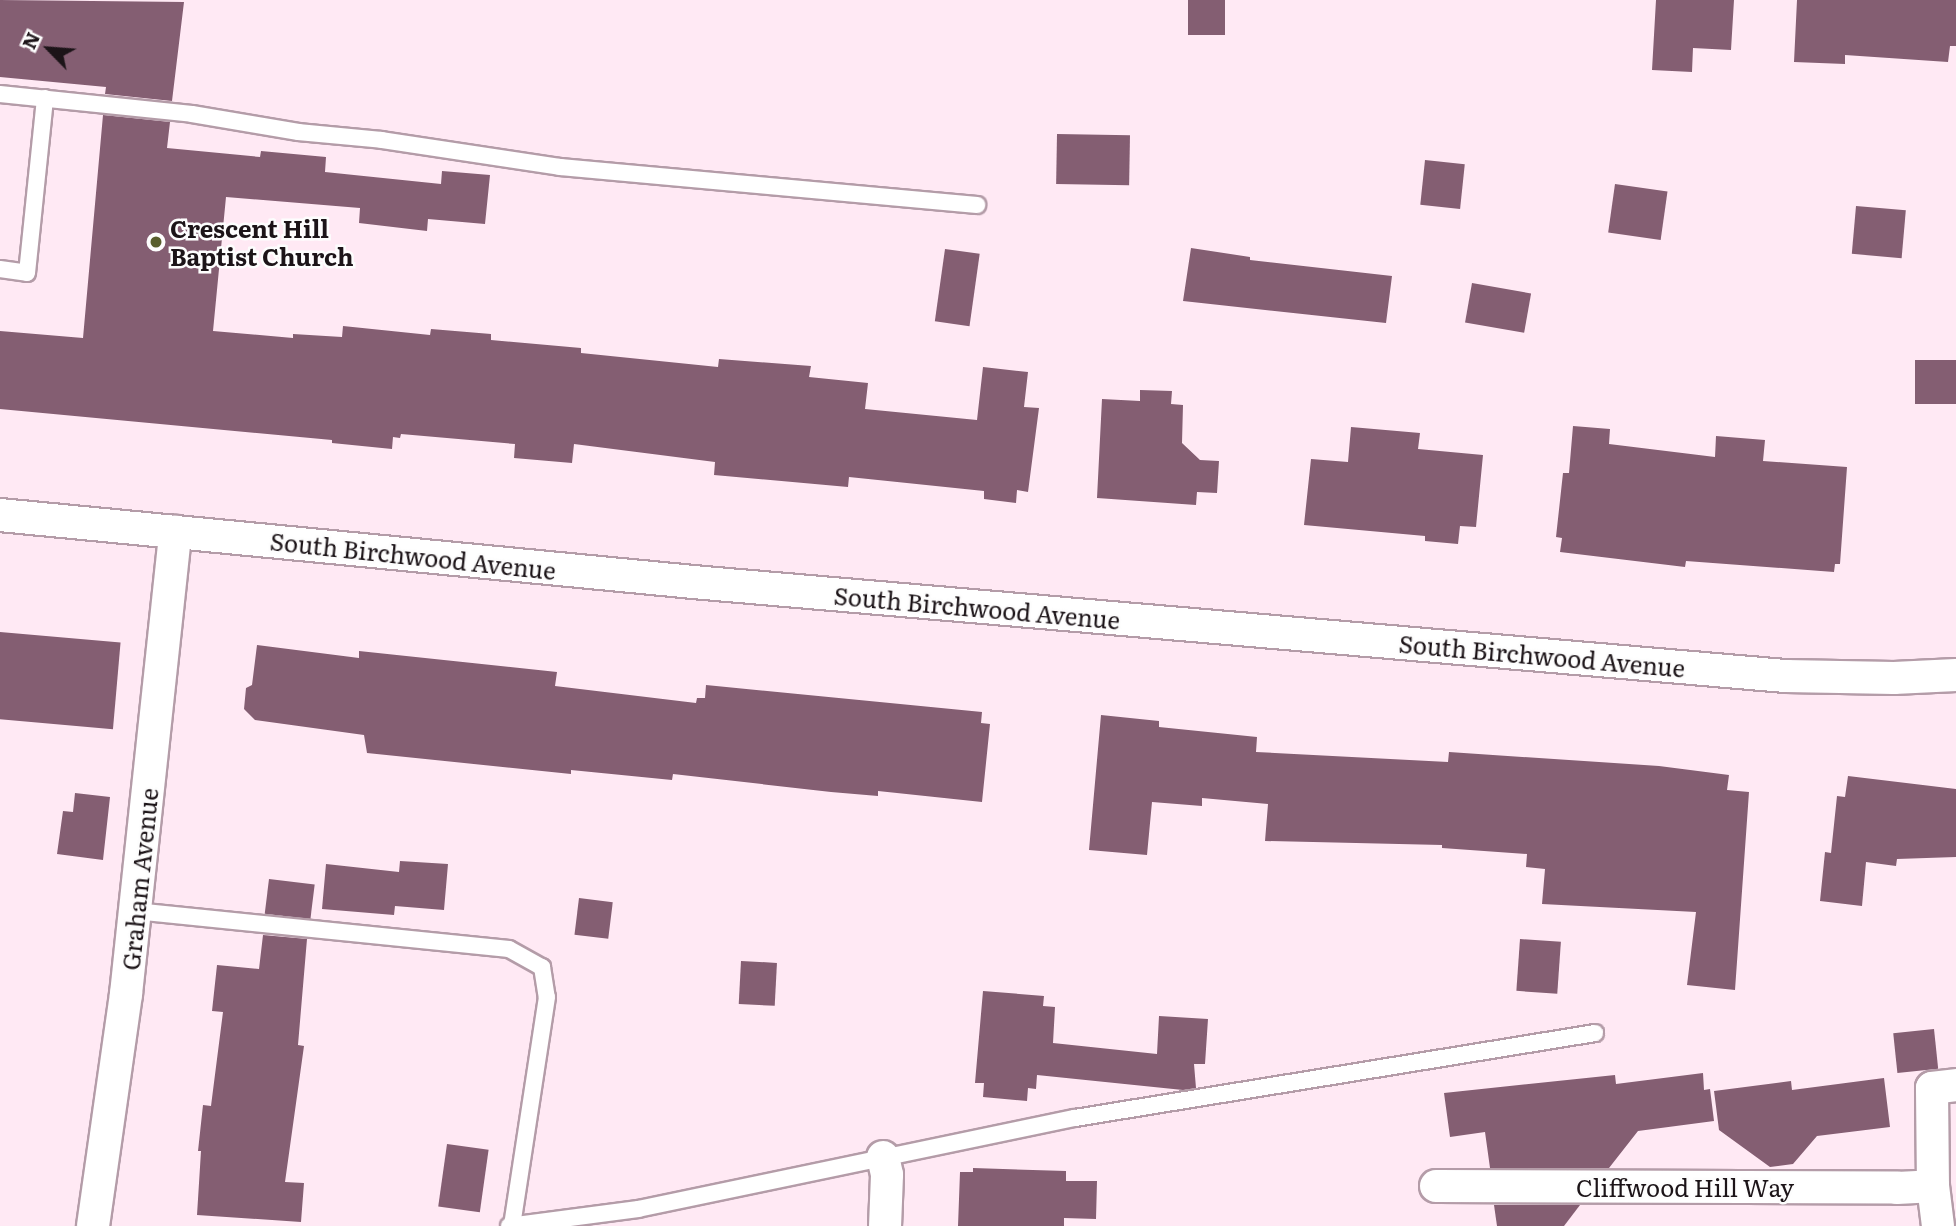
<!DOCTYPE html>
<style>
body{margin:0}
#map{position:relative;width:1956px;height:1226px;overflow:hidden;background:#ffe9f4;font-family:Literata,serif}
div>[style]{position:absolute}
.building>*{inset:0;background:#845e72;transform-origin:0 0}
.roads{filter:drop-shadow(2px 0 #b49ca8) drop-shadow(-2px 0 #b49ca8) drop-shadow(0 2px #b49ca8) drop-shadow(0 -2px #b49ca8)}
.service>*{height:16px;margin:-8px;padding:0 8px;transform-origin:8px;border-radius:8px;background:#fff}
.minor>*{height:32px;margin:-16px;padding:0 16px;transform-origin:16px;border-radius:16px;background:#fff}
.dots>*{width:19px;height:19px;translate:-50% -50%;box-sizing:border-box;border:4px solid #fdfdfd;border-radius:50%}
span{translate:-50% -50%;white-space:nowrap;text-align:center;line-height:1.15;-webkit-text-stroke:5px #fdfdfd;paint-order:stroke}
.poi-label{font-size:24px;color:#1c1418;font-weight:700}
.left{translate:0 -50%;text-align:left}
.street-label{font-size:24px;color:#1c1418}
.north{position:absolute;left:14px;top:14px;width:70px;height:70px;-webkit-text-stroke:5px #fdfdfd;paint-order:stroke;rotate:295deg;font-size:19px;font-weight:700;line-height:28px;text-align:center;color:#1c1418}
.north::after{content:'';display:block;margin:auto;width:24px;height:32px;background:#1c1418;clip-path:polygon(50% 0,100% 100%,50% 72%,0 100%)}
</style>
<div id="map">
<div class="building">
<div style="clip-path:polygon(0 0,184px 2px,172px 101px,105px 94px,106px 87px,0 77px)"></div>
<div style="left:1188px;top:0;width:37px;height:35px"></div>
<div style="clip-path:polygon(1656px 0,1734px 0,1731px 50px,1693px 48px,1692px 72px,1652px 70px)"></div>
<div style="clip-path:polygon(1797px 0,1956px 0,1956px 46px,1950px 46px,1948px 62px,1845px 55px,1845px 64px,1794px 62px)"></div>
<div style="clip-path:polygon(103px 115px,170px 122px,167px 148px,260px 157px,261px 151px,326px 157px,325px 172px,441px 184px,442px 171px,490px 175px,485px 224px,428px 219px,427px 231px,359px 223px,360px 208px,226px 197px,213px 331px,293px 338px,293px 334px,342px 337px,343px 326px,430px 335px,431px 329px,491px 334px,491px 340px,581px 348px,581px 353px,718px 367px,719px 359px,811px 366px,809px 377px,868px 383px,865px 409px,977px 420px,983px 367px,1028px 372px,1024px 407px,1039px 408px,1028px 492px,1017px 490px,1016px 503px,984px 499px,984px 491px,849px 477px,848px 487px,714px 475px,715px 462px,574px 444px,572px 463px,514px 458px,515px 444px,401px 434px,400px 438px,393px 437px,392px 449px,332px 443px,332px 440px,0 409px,0 331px,83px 338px)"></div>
<div style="left:1057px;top:134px;width:73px;height:50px;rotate:1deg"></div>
<div style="left:1425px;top:160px;width:40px;height:45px;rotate:6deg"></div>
<div style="left:1615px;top:184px;width:53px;height:49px;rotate:8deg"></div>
<div style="left:1856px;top:206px;width:50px;height:48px;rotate:5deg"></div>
<div style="clip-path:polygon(1191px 248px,1250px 257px,1250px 260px,1392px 276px,1386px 323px,1183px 301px)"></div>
<div style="left:945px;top:249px;width:35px;height:73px;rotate:8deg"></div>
<div style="left:1472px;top:283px;width:60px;height:40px;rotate:10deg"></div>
<div style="left:1915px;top:360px;width:41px;height:44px"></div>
<div style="clip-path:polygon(1140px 390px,1172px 391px,1171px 404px,1183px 405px,1182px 443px,1200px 460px,1219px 461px,1217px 493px,1197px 492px,1196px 505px,1097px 498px,1102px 399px,1140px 401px)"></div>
<div style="clip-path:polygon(1573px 426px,1610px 429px,1609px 444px,1715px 457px,1716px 436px,1765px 440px,1763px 461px,1847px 467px,1840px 564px,1835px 564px,1834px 572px,1686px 561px,1685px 567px,1560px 552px,1562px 538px,1556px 537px,1563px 473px,1569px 473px)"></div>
<div style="clip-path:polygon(1351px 427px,1420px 433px,1418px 449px,1483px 455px,1476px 527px,1460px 526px,1458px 544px,1425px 541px,1425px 536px,1304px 525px,1311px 459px,1348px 462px)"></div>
<div style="left:0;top:632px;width:121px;height:87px;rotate:5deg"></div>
<div style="clip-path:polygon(257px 645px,359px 658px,359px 651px,557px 672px,555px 686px,696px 703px,697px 698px,705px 698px,706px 685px,982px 712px,981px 723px,990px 724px,982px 802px,878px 791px,878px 796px,831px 792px,673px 774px,672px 780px,571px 770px,571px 774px,367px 753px,364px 735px,255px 720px,244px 709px,246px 688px,252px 685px)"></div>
<div style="clip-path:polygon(1101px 715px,1159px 721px,1159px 727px,1257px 737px,1256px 752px,1448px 762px,1449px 752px,1659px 766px,1729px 775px,1727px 790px,1749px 792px,1735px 990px,1687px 985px,1696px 912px,1542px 904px,1545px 869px,1526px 867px,1527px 854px,1442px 848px,1442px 845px,1265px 841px,1268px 804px,1202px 798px,1202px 806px,1152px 802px,1147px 855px,1089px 850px)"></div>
<div style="clip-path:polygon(1848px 776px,1956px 789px,1956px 857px,1897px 859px,1896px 866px,1866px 862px,1862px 906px,1820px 901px,1825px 852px,1831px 853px,1837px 796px,1845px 797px)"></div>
<div style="clip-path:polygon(75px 793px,110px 797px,103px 860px,57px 854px,63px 811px,73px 812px)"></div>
<div style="clip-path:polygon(400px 861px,448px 864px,444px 910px,395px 906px,394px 915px,322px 909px,326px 864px,399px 872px)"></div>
<div style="left:269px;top:879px;width:46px;height:35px;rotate:7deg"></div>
<div style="left:579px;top:898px;width:34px;height:37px;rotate:7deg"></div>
<div style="clip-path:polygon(263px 935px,307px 939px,298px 1045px,304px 1046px,285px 1182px,304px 1183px,301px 1222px,197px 1215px,201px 1151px,198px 1151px,203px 1105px,211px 1106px,223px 1012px,212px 1011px,217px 965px,259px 969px)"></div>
<div style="left:1520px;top:939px;width:41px;height:52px;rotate:4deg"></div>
<div style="left:741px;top:961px;width:36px;height:43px;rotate:3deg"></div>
<div style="clip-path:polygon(983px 991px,1044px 996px,1043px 1006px,1055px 1007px,1053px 1043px,1157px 1054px,1159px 1016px,1208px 1019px,1205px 1064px,1194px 1064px,1196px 1088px,1183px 1090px,1037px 1075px,1036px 1089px,1028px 1088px,1027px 1101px,983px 1097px,984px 1083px,975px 1083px)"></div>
<div style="left:1934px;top:1029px;width:40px;height:41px;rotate:84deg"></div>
<div style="clip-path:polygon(1703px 1073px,1704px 1090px,1710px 1089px,1714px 1121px,1638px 1131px,1609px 1168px,1490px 1168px,1485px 1132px,1450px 1137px,1444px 1093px,1615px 1075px,1616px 1084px)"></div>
<div style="clip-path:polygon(1884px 1078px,1890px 1127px,1817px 1136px,1793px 1164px,1770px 1167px,1719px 1130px,1714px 1091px,1791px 1081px,1792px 1090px)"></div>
<div style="left:447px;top:1144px;width:42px;height:63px;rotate:8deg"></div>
<div style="clip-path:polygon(973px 1168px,1066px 1171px,1066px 1181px,1097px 1181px,1096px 1219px,1064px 1218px,1064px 1226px,958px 1226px,960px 1172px,973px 1172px)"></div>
<div style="clip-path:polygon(1494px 1205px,1580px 1205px,1564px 1226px,1497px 1226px)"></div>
</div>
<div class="roads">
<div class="service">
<div style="left:0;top:94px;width:193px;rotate:5.9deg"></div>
<div style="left:192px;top:114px;width:108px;rotate:9.6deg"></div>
<div style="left:298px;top:132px;width:84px;rotate:5.4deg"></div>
<div style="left:382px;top:140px;width:180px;rotate:8.6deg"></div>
<div style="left:560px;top:167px;width:419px;rotate:5.2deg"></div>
<div style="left:0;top:269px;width:27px;rotate:8deg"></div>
<div style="left:27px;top:273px;width:176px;rotate:-84.1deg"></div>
<div style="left:135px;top:911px;width:376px;rotate:5.8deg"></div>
<div style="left:509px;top:949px;width:38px;rotate:29deg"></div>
<div style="left:542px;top:967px;width:30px;rotate:81deg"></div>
<div style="left:547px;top:997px;width:232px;rotate:98.7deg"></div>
<div style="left:509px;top:1226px;width:130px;rotate:-7.5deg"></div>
<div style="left:638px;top:1209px;width:446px;rotate:-11.8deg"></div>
<div style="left:1075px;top:1118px;width:527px;rotate:-9.28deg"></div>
</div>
<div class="minor">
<div style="left:0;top:515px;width:696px;rotate:5.52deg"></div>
<div style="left:693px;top:582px;width:1097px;rotate:4.92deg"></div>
<div style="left:1786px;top:676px;width:108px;rotate:1.1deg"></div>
<div style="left:1894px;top:678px;width:62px;rotate:-2.8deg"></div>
<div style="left:883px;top:1157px;width:18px;rotate:77deg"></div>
<div style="left:887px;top:1175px;width:51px;rotate:92.2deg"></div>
<div style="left:1436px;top:1186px;width:461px;rotate:0.2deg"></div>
<div style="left:1897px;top:1188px;width:36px;rotate:-3deg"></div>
<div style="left:93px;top:1226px;width:234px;rotate:-81.9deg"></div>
<div style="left:126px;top:994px;width:465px;rotate:-83.9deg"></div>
<div style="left:1938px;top:1226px;width:40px;rotate:-97.1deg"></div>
<div style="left:1933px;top:1186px;width:98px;rotate:-90.6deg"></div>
<div style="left:1932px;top:1088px;width:24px;rotate:-7deg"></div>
</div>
</div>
<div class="dots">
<div style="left:156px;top:242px;background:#585e2c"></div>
</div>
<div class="poi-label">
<span class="left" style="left:170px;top:242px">Crescent Hill<br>Baptist Church</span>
</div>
<div class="street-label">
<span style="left:413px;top:555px;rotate:6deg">South Birchwood Avenue</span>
<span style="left:977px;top:607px;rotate:5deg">South Birchwood Avenue</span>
<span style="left:1542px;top:655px;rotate:5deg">South Birchwood Avenue</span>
<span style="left:139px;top:879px;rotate:-84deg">Graham Avenue</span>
<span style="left:1685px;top:1187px">Cliffwood Hill Way</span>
</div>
<div class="north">N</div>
</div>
